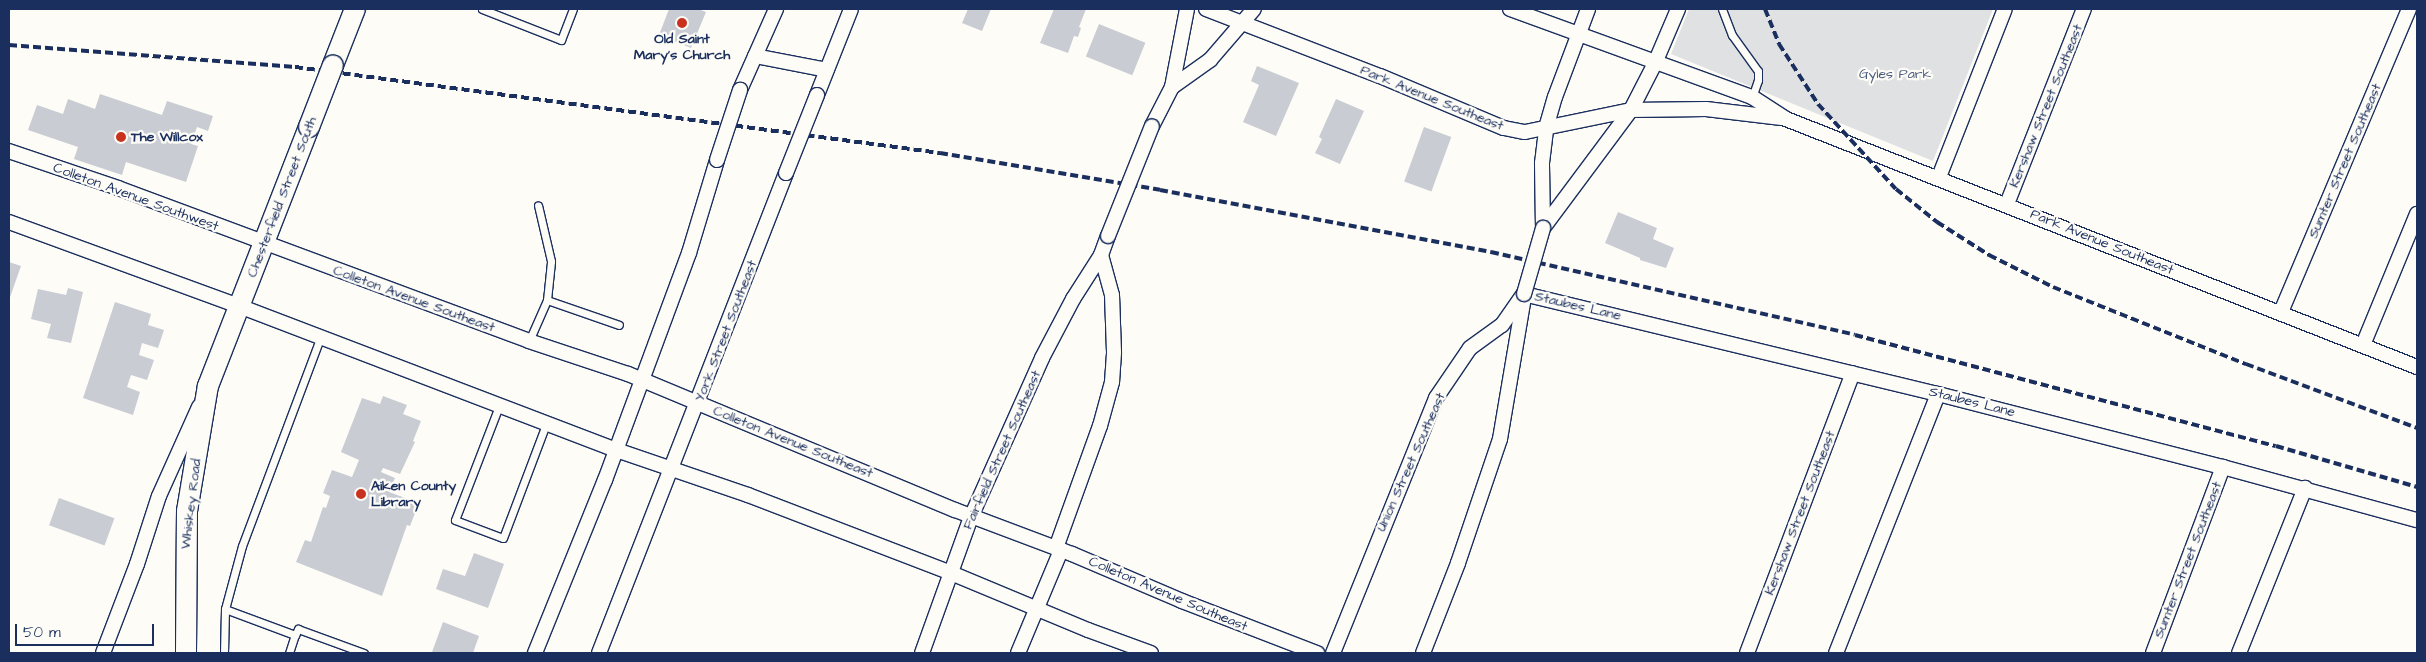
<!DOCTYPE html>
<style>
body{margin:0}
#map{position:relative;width:2426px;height:662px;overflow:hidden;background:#fdfcf7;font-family:"Architects Daughter",sans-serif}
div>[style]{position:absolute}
.green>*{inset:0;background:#e0e1e3}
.building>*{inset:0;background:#c9ccd3;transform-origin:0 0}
.roads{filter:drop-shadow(1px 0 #1b2f5e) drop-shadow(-1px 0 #1b2f5e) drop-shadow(0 1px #1b2f5e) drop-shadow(0 -1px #1b2f5e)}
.service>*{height:7px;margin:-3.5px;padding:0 3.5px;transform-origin:3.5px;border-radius:3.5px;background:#fdfcf7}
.minor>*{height:14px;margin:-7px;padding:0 7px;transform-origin:7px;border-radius:7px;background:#fdfcf7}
.secondary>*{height:20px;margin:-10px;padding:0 10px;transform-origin:10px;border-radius:10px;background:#fdfcf7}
.rail>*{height:4px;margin-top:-2px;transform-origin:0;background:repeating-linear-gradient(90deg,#1b2f5e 0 8px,transparent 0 12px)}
.bridges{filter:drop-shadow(1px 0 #1b2f5e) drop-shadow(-1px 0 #1b2f5e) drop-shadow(0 1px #1b2f5e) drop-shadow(0 -1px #1b2f5e)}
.minor-bridge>*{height:14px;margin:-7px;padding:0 7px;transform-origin:7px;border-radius:7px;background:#fdfcf7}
.secondary-bridge>*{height:20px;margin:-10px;padding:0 10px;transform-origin:10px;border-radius:10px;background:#fdfcf7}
.dots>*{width:14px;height:14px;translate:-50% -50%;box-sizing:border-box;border:2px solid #fdfcf7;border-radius:50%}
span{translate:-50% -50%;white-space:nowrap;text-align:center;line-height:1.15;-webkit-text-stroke:4.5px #fdfcf7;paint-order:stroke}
.poi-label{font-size:14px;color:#1b2f5e;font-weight:700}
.left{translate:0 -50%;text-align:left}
.park-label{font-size:14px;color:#4c5c7f}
.street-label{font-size:14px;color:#1b2f5e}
.frame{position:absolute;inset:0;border:10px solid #1b2f5e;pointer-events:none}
.scale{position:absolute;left:15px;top:624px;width:139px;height:22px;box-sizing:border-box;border:2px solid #1b2f5e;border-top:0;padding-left:6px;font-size:15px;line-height:18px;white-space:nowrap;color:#1b2f5e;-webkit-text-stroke:4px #fdfcf7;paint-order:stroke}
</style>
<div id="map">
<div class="green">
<div style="clip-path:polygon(1689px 9px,1993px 9px,1933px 161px,1671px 54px)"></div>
</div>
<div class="building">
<div style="clip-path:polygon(669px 9px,698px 9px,706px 12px,691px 48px,659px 35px)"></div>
<div style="clip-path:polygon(968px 9px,991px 9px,982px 31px,962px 23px)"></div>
<div style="clip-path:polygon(1054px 9px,1086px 9px,1079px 27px,1081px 28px,1078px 37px,1074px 36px,1068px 53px,1040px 43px)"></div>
<div style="left:1099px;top:24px;width:50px;height:35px;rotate:22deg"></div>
<div style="clip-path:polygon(1257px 66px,1299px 83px,1276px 136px,1243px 122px,1259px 85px,1251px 81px)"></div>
<div style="clip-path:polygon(100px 94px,162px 115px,167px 101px,213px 116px,208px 131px,197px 127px,191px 144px,198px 146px,186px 182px,126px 162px,122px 175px,74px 159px,78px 147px,28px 130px,37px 105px,63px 114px,68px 99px,95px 109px)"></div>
<div style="clip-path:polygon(1336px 99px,1364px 111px,1340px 164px,1315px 153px,1322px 139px,1319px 137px)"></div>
<div style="left:1424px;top:127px;width:29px;height:58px;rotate:20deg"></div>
<div style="clip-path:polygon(1618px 212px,1657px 228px,1653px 239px,1674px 248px,1666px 268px,1640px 260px,1640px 258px,1605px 243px)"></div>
<div style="clip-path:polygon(9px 262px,21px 266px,9px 300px)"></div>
<div style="clip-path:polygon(68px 288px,83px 292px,71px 343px,47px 338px,51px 324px,31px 319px,38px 289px,66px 295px)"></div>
<div style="clip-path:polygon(115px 302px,151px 314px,148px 325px,164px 330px,158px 348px,142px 343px,139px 355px,154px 360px,147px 380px,131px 375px,127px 387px,140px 392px,133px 415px,83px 398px)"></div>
<div style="clip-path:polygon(383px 396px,407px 405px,403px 414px,421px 421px,413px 441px,415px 442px,400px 474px,383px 468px,381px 472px,395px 478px,389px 492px,419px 503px,410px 526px,407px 525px,382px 596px,296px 562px,305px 540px,311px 542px,323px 507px,326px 508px,330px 496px,323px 493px,332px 470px,352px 477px,359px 460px,341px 452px,362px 398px,380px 404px)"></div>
<div style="left:59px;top:498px;width:59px;height:29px;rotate:20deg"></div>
<div style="clip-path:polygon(474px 553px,504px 564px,488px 608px,436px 589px,443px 569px,465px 576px)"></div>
<div style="clip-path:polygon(443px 622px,479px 636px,473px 653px,432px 652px)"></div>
</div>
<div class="roads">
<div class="service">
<div style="left:482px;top:9px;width:85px;rotate:21.4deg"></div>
<div style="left:561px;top:40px;width:33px;rotate:-69deg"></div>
<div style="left:1722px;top:9px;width:28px;rotate:69deg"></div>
<div style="left:1732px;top:35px;width:44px;rotate:54.2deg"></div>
<div style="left:1758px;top:71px;width:9px;rotate:90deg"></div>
<div style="left:1758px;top:80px;width:18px;rotate:109deg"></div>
<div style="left:547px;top:300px;width:76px;rotate:19.1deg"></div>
<div style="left:529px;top:341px;width:45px;rotate:-66.3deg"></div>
<div style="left:547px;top:300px;width:39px;rotate:-84deg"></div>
<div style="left:551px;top:261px;width:57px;rotate:-103.1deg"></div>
<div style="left:499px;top:406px;width:122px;rotate:111.1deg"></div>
<div style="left:455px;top:520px;width:51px;rotate:20.6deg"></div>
<div style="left:503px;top:538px;width:122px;rotate:-69.3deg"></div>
<div style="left:225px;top:609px;width:75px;rotate:20.4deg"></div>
<div style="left:295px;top:635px;width:7px;rotate:-63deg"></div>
<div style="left:298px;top:629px;width:70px;rotate:20deg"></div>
<div style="left:224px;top:653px;width:44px;rotate:-88.7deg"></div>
<div style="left:225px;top:609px;width:65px;rotate:-74.9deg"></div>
<div style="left:242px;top:546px;width:221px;rotate:-69.4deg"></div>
<div style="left:289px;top:653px;width:19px;rotate:-72deg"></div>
</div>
<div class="minor">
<div style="left:1206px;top:9px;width:186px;rotate:21.1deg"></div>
<div style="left:1380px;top:76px;width:134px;rotate:22.8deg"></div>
<div style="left:1504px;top:128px;width:21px;rotate:11deg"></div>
<div style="left:1525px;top:132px;width:108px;rotate:-11.7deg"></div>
<div style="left:1631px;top:110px;width:75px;rotate:-0.8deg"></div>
<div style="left:1706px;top:109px;width:76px;rotate:6.8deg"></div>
<div style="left:1510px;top:9px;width:258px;rotate:20deg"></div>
<div style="left:1752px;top:97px;width:40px;rotate:32.9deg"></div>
<div style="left:1786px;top:119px;width:678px;rotate:21.46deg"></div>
<div style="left:755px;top:56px;width:73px;rotate:11deg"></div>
<div style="left:1172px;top:87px;width:47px;rotate:-35.4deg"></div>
<div style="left:1210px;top:60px;width:67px;rotate:-49.2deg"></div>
<div style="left:740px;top:90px;width:89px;rotate:-66deg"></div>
<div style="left:817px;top:95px;width:92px;rotate:-68.4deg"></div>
<div style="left:1152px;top:126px;width:44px;rotate:-62.9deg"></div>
<div style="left:1172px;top:87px;width:79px;rotate:-79.1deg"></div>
<div style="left:9px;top:151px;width:115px;rotate:18.7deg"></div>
<div style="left:118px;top:188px;width:439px;rotate:20.4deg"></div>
<div style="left:529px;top:341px;width:104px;rotate:18.4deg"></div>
<div style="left:628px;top:374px;width:354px;rotate:22.6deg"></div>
<div style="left:955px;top:510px;width:125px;rotate:20.6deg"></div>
<div style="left:1072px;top:554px;width:120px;rotate:23.1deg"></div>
<div style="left:1182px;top:601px;width:145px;rotate:21.1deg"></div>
<div style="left:1939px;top:177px;width:180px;rotate:-68.6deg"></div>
<div style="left:2007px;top:204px;width:210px;rotate:-68.5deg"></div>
<div style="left:9px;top:222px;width:245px;rotate:20.1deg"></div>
<div style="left:239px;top:306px;width:404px;rotate:20.9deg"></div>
<div style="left:616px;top:450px;width:139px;rotate:18.8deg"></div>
<div style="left:748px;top:495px;width:217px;rotate:21deg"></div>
<div style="left:951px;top:573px;width:148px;rotate:22.6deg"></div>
<div style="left:1088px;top:630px;width:67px;rotate:20.1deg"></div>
<div style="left:1543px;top:228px;width:147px;rotate:-53.3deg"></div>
<div style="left:1631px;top:110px;width:53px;rotate:-62.9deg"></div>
<div style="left:1655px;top:63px;width:59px;rotate:-66.9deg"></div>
<div style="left:1543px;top:228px;width:65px;rotate:-90.9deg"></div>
<div style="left:1542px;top:163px;width:35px;rotate:-83deg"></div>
<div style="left:1546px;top:128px;width:32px;rotate:-74deg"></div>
<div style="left:1555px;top:97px;width:94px;rotate:-69.4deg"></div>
<div style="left:1524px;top:294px;width:426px;rotate:13.6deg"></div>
<div style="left:1938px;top:394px;width:294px;rotate:14.4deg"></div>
<div style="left:2223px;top:467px;width:201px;rotate:15.3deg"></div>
<div style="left:2281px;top:312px;width:329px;rotate:-67.1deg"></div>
<div style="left:2363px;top:345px;width:142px;rotate:-67.6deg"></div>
<div style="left:1056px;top:548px;width:130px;rotate:-70.2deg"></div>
<div style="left:1100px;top:426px;width:46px;rotate:-74.7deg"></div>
<div style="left:1112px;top:382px;width:30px;rotate:-86deg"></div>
<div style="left:1114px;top:352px;width:57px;rotate:-92deg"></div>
<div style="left:1112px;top:295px;width:41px;rotate:-105.4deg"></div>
<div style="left:103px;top:653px;width:95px;rotate:-69.1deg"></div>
<div style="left:137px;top:564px;width:71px;rotate:-72.1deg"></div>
<div style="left:159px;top:496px;width:98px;rotate:-65.8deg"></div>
<div style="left:535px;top:653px;width:187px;rotate:-68deg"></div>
<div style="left:605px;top:480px;width:242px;rotate:-69.7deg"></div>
<div style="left:689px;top:253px;width:97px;rotate:-73.2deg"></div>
<div style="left:599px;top:653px;width:515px;rotate:-68.71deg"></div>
<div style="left:922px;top:653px;width:145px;rotate:-70.2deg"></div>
<div style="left:971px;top:517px;width:174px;rotate:-65.9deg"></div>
<div style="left:1042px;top:358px;width:67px;rotate:-62.3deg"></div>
<div style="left:1073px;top:299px;width:52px;rotate:-57.5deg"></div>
<div style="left:1101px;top:255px;width:20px;rotate:-70deg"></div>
<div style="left:1018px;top:653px;width:112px;rotate:-67.3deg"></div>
<div style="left:1333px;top:653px;width:275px;rotate:-68deg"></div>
<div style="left:1436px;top:398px;width:60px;rotate:-55.8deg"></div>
<div style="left:1470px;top:348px;width:39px;rotate:-36deg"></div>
<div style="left:1502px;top:325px;width:38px;rotate:-55deg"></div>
<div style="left:1423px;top:653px;width:97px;rotate:-68.7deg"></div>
<div style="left:1458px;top:563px;width:131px;rotate:-71.3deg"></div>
<div style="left:1500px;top:439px;width:144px;rotate:-80.4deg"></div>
<div style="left:1747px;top:653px;width:299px;rotate:-69.3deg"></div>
<div style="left:1836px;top:653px;width:278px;rotate:-68.5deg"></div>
<div style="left:2153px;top:653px;width:199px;rotate:-69.4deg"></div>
<div style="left:2239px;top:653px;width:178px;rotate:-68.2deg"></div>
</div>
<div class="secondary">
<div style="left:333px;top:65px;width:60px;rotate:-68.6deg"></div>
<div style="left:186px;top:653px;width:142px;rotate:-89.6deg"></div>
<div style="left:187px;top:511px;width:127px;rotate:-80.5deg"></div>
<div style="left:208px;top:386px;width:278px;rotate:-68.7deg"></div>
</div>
</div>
<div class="rail">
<div style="left:1765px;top:9px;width:38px;rotate:68deg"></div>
<div style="left:1779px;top:44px;width:72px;rotate:57deg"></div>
<div style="left:1818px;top:104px;width:115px;rotate:47.5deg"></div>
<div style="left:1896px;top:189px;width:53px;rotate:38.8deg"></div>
<div style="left:1937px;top:222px;width:62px;rotate:32.4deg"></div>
<div style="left:1989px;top:255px;width:72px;rotate:26.6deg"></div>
<div style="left:2053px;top:287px;width:208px;rotate:21.8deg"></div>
<div style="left:2246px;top:364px;width:183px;rotate:20.5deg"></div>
<div style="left:9px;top:45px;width:287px;rotate:4.4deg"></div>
<div style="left:295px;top:67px;width:651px;rotate:7.59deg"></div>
<div style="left:940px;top:153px;width:223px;rotate:9.5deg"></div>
<div style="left:1160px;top:190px;width:337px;rotate:10.6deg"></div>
<div style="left:1491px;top:252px;width:373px;rotate:12.8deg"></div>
<div style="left:1855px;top:335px;width:435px;rotate:14.8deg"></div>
<div style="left:2276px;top:446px;width:147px;rotate:16.2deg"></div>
</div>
<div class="bridges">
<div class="minor-bridge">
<div style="left:717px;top:160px;width:74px;rotate:-71.8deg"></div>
<div style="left:786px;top:173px;width:84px;rotate:-68.3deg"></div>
<div style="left:1108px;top:236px;width:118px;rotate:-68.2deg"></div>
<div style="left:1524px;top:294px;width:69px;rotate:-73.9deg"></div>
</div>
<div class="secondary-bridge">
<div style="left:309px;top:127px;width:66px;rotate:-68.8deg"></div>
</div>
</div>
<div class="dots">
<div style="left:682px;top:23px;background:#c8321e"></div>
<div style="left:121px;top:137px;background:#c8321e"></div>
<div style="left:361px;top:494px;background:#c8321e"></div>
</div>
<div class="poi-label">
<span style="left:682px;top:47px">Old Saint<br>Mary's Church</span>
<span class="left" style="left:131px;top:137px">The Willcox</span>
<span class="left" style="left:371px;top:494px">Aiken County<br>Library</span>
</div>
<div class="park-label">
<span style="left:1895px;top:74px">Gyles Park</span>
</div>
<div class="street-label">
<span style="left:1432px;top:98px;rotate:22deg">Park Avenue Southeast</span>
<span style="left:2046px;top:106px;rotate:-68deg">Kershaw Street Southeast</span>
<span style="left:2345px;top:161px;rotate:-67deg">Sumter Street Southeast</span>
<span style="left:136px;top:197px;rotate:20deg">Colleton Avenue Southwest</span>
<span style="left:282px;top:197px;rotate:-69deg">Chesterfield Street South</span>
<span style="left:2102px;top:242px;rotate:22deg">Park Avenue Southeast</span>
<span style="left:414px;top:299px;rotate:20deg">Colleton Avenue Southeast</span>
<span style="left:1578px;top:306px;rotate:13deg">Staubes Lane</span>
<span style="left:726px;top:331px;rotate:-69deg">York Street Southeast</span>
<span style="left:1972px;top:402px;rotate:14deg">Staubes Lane</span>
<span style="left:793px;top:442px;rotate:22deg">Colleton Avenue Southeast</span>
<span style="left:1002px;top:450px;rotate:-66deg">Fairfield Street Southeast</span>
<span style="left:1411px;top:462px;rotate:-66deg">Union Street Southeast</span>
<span style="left:191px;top:504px;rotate:-83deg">Whiskey Road</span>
<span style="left:1800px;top:513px;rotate:-69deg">Kershaw Street Southeast</span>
<span style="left:2188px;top:560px;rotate:-69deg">Sumter Street Southeast</span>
<span style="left:1168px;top:594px;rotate:23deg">Colleton Avenue Southeast</span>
</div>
<div class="frame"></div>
<div class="scale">50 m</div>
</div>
